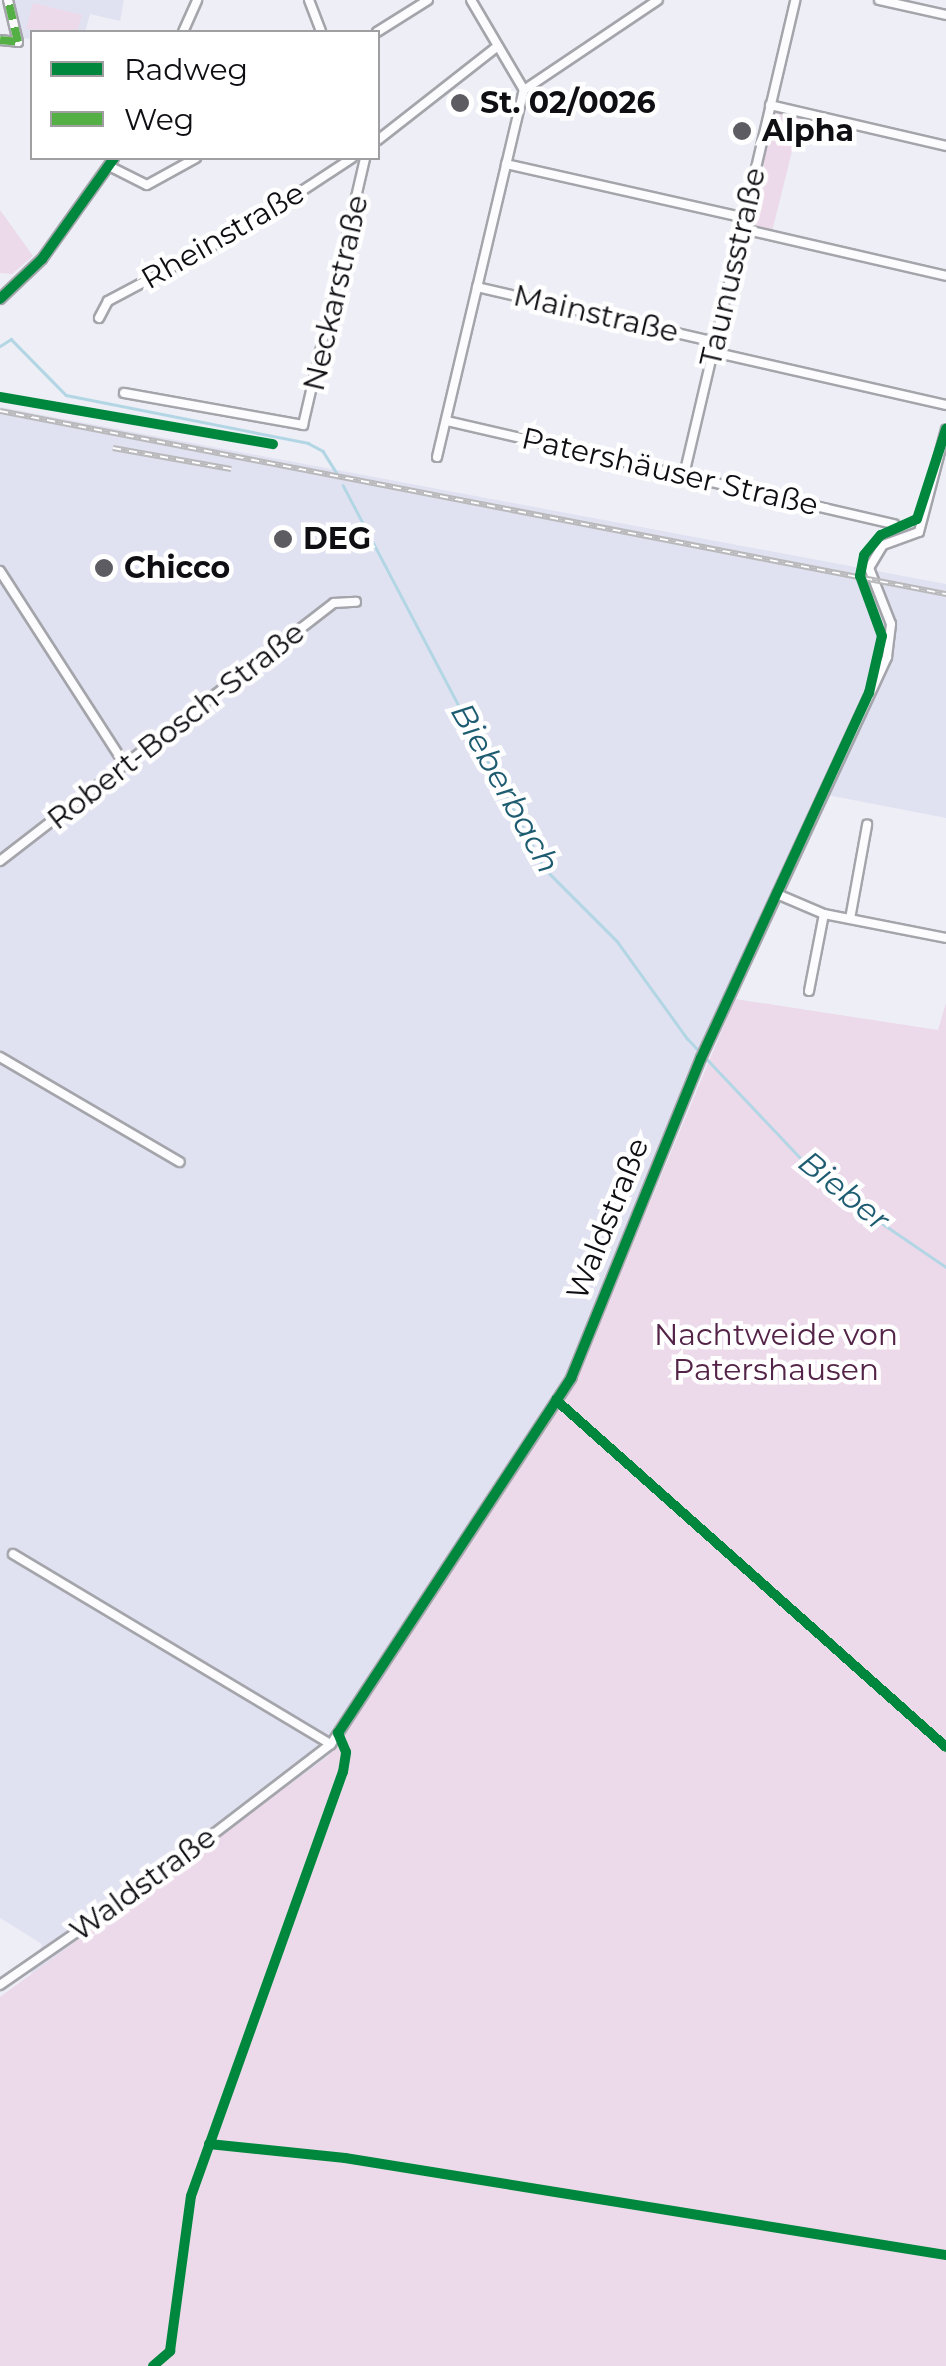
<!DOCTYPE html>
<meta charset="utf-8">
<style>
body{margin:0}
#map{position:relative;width:946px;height:2366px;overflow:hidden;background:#edeef6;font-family:Montserrat,sans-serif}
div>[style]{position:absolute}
.built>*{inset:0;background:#e1e2f1}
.green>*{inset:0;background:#ecd9ea;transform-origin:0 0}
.stream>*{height:2.5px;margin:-1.25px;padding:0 1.25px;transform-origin:1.25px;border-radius:1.25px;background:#b3d6e5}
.roads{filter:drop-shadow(2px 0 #a4a5ab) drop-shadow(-2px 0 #a4a5ab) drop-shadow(0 2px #a4a5ab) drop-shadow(0 -2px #a4a5ab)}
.street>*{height:8px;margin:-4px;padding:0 4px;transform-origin:4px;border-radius:4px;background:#fcfcfe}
.rail>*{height:6px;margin-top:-3px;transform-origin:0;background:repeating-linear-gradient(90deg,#fff 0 8px,#b9b9bb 0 16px);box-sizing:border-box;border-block:2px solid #b9b9bb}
.quiet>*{height:8px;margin-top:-4px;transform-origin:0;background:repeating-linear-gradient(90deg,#54b044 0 15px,transparent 0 23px)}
.cycleway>*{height:10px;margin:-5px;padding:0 5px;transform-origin:5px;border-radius:5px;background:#00873e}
.dots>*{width:28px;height:28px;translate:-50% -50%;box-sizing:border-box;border:5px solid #fff;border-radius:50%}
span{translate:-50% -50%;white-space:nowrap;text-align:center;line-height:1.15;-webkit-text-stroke:9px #fff;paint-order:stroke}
.poi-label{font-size:30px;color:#0e0e13;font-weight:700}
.left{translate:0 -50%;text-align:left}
.street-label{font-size:30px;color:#0e0e13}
.park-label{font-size:30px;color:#532348}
.water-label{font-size:32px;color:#1e5c71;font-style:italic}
.legend{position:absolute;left:30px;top:30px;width:350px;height:130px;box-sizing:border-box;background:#fff;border:2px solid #9f9fa1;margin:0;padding:12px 18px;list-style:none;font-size:30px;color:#0e0e13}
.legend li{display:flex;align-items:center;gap:20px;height:50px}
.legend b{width:50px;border:2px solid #9f9fa1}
</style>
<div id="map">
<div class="built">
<div style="clip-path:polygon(12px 0,124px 0,120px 21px,90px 14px,85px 32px,32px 32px,32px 39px,21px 38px)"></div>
<div style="clip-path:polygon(0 407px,946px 584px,946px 818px,827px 795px,712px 1050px,572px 1389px,327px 1757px,39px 1974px,31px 1974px,42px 1944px,0 1918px)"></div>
</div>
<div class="green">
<div style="clip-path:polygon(33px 3px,82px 15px,77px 32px,26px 29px)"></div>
<div style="left:776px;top:112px;width:25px;height:117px;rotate:14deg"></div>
<div style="clip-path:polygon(0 210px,33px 256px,12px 274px,0 273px)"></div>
<div style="clip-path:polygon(735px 999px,938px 1030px,946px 1003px,946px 2366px,0 2366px,0 1997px,327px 1757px,572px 1389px)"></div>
</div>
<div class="stream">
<div style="left:11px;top:339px;width:78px;rotate:45.5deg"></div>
<div style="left:66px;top:395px;width:247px;rotate:11.2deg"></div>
<div style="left:308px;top:443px;width:17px;rotate:28deg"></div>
<div style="left:323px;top:451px;width:26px;rotate:58deg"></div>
<div style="left:0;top:346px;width:13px;rotate:-32deg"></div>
<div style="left:343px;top:485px;width:433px;rotate:62.3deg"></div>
<div style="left:544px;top:868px;width:103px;rotate:45deg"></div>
<div style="left:617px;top:941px;width:120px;rotate:54.2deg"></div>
<div style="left:687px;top:1038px;width:202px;rotate:46.6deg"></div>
<div style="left:826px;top:1185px;width:145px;rotate:34.3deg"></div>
</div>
<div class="roads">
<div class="street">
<div style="left:309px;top:0;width:34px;rotate:69deg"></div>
<div style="left:879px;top:0;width:69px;rotate:12.6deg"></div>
<div style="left:183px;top:32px;width:35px;rotate:-66deg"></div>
<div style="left:377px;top:32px;width:60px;rotate:-32.1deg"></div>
<div style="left:0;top:40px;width:18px;rotate:6deg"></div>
<div style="left:18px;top:42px;width:43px;rotate:-103.4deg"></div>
<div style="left:524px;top:90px;width:161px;rotate:-33.9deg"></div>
<div style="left:770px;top:105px;width:181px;rotate:13.1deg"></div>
<div style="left:378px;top:140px;width:152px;rotate:-38.1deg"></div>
<div style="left:506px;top:164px;width:245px;rotate:12.7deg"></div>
<div style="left:109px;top:166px;width:42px;rotate:26.6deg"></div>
<div style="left:147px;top:185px;width:56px;rotate:-28.9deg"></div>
<div style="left:743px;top:229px;width:208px;rotate:13deg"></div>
<div style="left:477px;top:287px;width:245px;rotate:13deg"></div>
<div style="left:0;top:299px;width:58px;rotate:-43.6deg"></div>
<div style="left:42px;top:259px;width:124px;rotate:-54.5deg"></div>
<div style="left:99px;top:318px;width:19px;rotate:-62deg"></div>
<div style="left:108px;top:301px;width:154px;rotate:-27.9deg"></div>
<div style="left:244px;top:229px;width:129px;rotate:-33.3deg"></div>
<div style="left:713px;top:352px;width:239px;rotate:12.8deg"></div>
<div style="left:124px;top:393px;width:182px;rotate:10.1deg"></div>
<div style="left:303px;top:425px;width:274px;rotate:-76.9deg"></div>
<div style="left:447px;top:421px;width:459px;rotate:13deg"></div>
<div style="left:437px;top:457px;width:377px;rotate:-76.7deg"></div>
<div style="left:524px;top:90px;width:104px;rotate:-120.5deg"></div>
<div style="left:684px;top:475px;width:488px;rotate:-76.8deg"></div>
<div style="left:0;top:571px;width:231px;rotate:57.2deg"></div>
<div style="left:0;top:861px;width:422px;rotate:-37.7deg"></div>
<div style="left:334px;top:603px;width:22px;rotate:-3deg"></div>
<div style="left:777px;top:894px;width:51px;rotate:23.1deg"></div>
<div style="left:824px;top:914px;width:124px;rotate:11.1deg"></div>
<div style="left:850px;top:919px;width:96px;rotate:-79.7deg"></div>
<div style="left:809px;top:991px;width:78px;rotate:-79deg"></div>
<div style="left:0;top:1057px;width:208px;rotate:30.3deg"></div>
<div style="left:13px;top:1554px;width:370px;rotate:30.9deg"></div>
<div style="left:0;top:1985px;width:199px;rotate:-34.6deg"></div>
<div style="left:164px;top:1872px;width:210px;rotate:-37.5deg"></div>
<div style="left:331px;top:1744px;width:438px;rotate:-56.7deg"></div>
<div style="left:571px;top:1378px;width:345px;rotate:-67.9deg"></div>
<div style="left:701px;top:1058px;width:442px;rotate:-65.1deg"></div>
<div style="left:887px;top:657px;width:33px;rotate:-83deg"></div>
<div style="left:891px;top:624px;width:60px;rotate:-111.4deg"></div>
<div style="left:869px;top:568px;width:27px;rotate:-59deg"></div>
<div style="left:883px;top:545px;width:38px;rotate:-20deg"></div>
<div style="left:919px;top:532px;width:106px;rotate:-75.3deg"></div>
</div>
</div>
<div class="rail">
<div style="left:0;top:411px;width:964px;rotate:10.95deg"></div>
<div style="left:113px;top:448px;width:120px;rotate:10.1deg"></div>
</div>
<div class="quiet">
<div style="left:0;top:40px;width:18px;rotate:6deg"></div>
<div style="left:18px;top:42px;width:43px;rotate:-103.4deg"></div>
</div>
<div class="cycleway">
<div style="left:0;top:299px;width:58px;rotate:-43.6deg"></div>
<div style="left:42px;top:259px;width:124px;rotate:-54.5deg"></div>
<div style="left:0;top:397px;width:277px;rotate:9.8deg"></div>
<div style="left:556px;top:1400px;width:522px;rotate:41.66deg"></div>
<div style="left:209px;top:2144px;width:137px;rotate:5.9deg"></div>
<div style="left:345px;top:2158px;width:609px;rotate:9.17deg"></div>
<div style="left:153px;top:2366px;width:23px;rotate:-41deg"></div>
<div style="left:170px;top:2351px;width:156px;rotate:-82.3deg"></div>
<div style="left:191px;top:2196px;width:450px;rotate:-70.3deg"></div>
<div style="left:343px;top:1772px;width:20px;rotate:-81deg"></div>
<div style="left:346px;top:1752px;width:21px;rotate:-113deg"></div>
<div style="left:338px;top:1733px;width:425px;rotate:-56.7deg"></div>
<div style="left:571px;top:1378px;width:345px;rotate:-67.9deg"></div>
<div style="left:701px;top:1058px;width:402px;rotate:-65.3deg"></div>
<div style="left:869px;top:693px;width:58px;rotate:-77.2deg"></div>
<div style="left:882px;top:636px;width:64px;rotate:-110.1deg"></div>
<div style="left:860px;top:576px;width:21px;rotate:-79deg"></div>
<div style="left:864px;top:555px;width:26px;rotate:-50deg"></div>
<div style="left:881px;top:535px;width:39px;rotate:-24deg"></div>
<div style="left:917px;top:519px;width:95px;rotate:-72.1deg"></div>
</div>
<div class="dots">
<div style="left:460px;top:103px;background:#5c5c62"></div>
<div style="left:742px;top:131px;background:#5c5c62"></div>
<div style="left:283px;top:539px;background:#5c5c62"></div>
<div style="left:104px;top:568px;background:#5c5c62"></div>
</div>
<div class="poi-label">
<span class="left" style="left:480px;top:103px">St. 02/0026</span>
<span class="left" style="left:762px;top:131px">Alpha</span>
<span class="left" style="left:303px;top:539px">DEG</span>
<span class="left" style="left:124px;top:568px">Chicco</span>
</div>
<div class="street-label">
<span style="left:223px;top:236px;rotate:-30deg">Rheinstraße</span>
<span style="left:733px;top:267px;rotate:-77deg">Taunusstraße</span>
<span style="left:336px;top:293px;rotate:-77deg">Neckarstraße</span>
<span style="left:596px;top:314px;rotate:13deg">Mainstraße</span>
<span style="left:670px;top:472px;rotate:13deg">Patershäuser Straße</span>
<span style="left:176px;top:726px;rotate:-38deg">Robert-Bosch-Straße</span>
<span style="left:608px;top:1219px;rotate:-68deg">Waldstraße</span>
<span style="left:143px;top:1884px;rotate:-36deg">Waldstraße</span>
</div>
<div class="park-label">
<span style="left:776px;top:1352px">Nachtweide von<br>Patershausen</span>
</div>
<div class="water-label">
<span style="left:505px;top:788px;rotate:61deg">Bieberbach</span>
<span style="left:844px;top:1191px;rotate:39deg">Bieber</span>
</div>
<ul class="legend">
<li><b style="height:12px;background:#00873e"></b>Radweg</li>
<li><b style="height:12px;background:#54b044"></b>Weg</li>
</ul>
</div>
